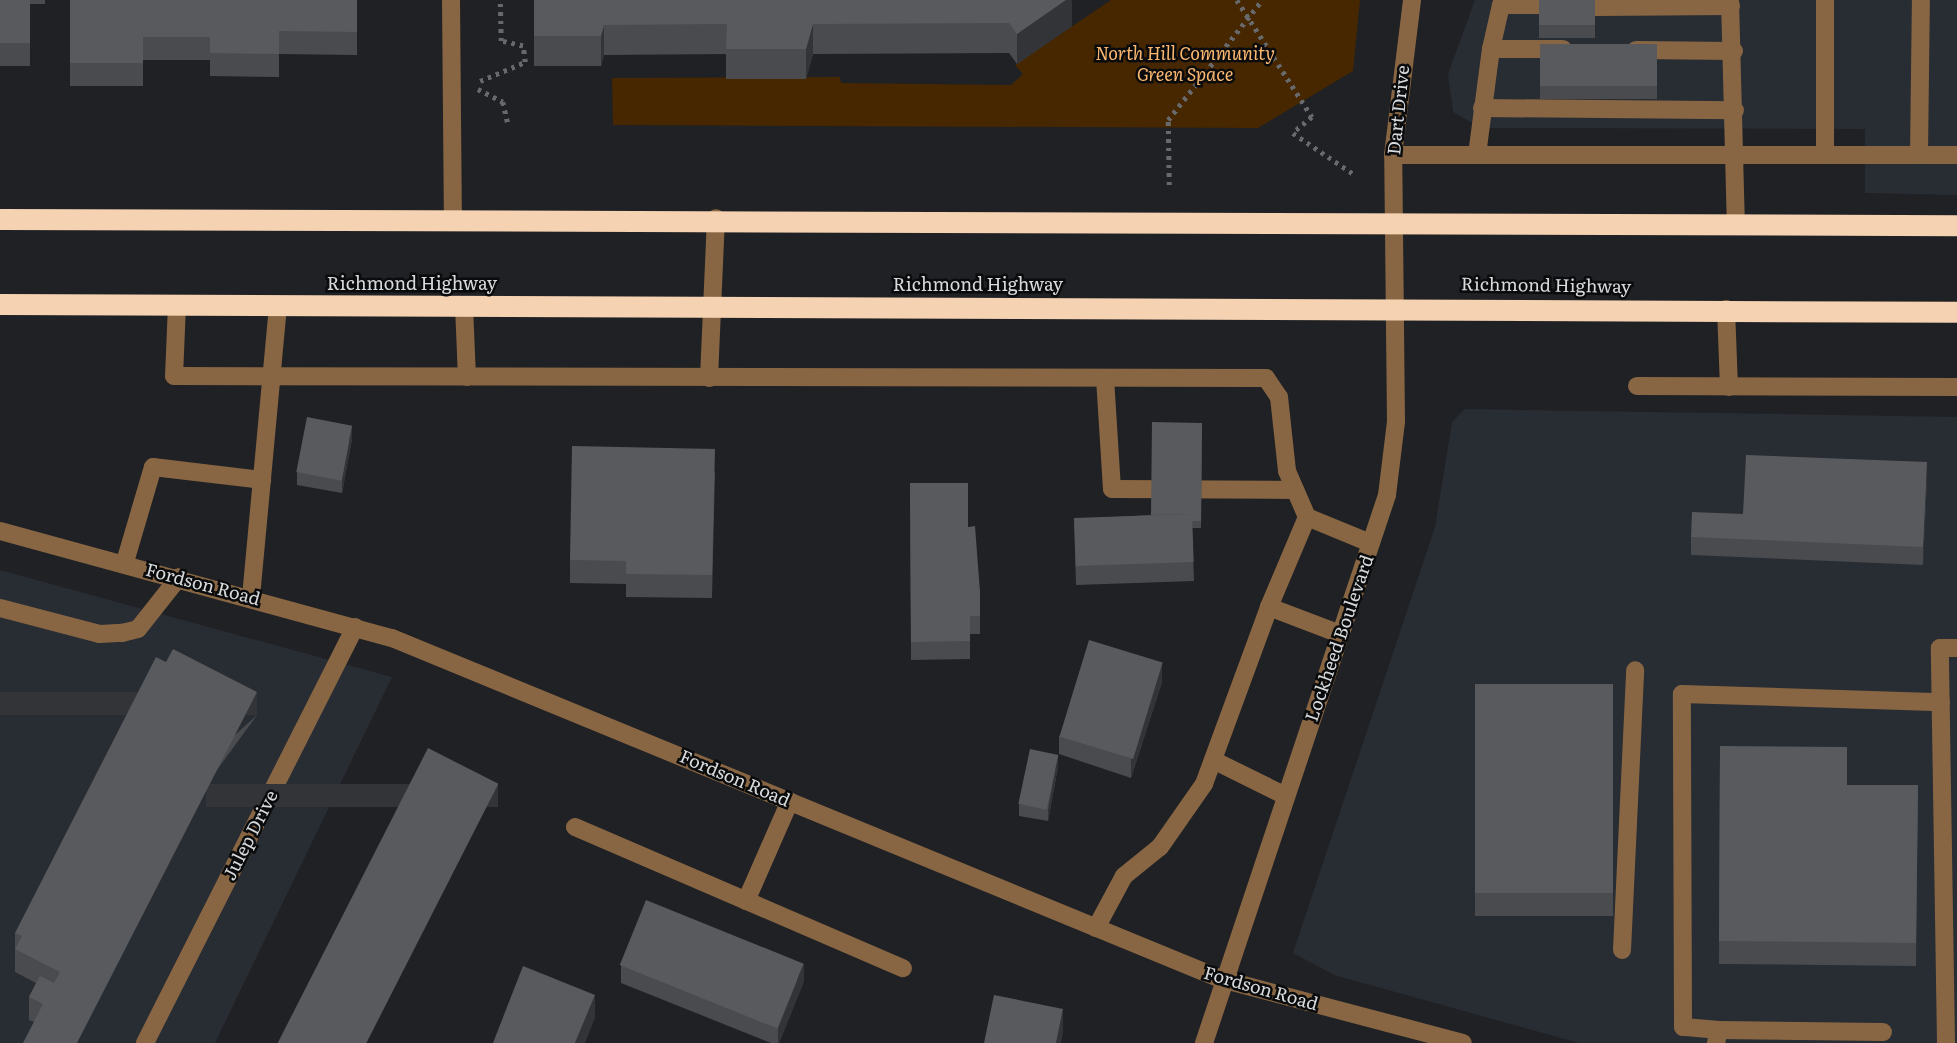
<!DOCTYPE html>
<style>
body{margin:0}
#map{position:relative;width:1957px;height:1043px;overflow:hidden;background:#202124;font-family:Literata,serif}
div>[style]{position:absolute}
.built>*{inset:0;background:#282c33}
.green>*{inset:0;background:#462700}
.path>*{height:4.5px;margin-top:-2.25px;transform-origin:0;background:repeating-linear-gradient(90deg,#68696c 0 3.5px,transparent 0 8.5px)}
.minor>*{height:18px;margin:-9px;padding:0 9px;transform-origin:9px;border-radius:9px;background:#886643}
.highway>*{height:21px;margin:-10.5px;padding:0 10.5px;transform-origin:10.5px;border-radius:10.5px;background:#f5d2b1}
.wall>*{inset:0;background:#494b4e;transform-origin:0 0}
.shaded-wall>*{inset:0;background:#323437;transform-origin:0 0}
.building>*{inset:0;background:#585a5d;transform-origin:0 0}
span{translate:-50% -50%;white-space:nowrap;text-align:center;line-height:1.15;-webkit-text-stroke:5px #0a0b0c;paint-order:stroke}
.park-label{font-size:18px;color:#fcb871;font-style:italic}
.street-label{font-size:18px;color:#d7d9db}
</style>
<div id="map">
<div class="built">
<div style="clip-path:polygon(1475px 0,1957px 0,1957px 195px,1865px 193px,1865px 129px,1481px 128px,1453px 112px,1448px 74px)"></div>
<div style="clip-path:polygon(1465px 409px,1957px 417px,1957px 1043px,1579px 1043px,1334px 975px,1293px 953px,1435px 527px,1452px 422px)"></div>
<div style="clip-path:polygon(0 570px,392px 677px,215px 1043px,0 1043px)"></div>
</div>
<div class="green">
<div style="clip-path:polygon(1111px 0,1360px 0,1353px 71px,1258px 128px,613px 125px,612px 78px,840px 77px,841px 83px,1011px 85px,1023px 74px,1015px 65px)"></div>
</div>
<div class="path">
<div style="left:1237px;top:0;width:139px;rotate:57.3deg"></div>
<div style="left:1312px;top:117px;width:25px;rotate:140deg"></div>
<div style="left:1293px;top:133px;width:75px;rotate:34.1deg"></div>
<div style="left:480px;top:81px;width:49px;rotate:-22.9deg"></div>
<div style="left:525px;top:62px;width:16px;rotate:-97deg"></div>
<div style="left:523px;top:46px;width:23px;rotate:-167deg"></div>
<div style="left:501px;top:41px;width:41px;rotate:-91.4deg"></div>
<div style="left:478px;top:89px;width:28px;rotate:27deg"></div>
<div style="left:503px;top:102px;width:23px;rotate:77deg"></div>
<div style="left:1169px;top:185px;width:65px;rotate:-90.9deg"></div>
<div style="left:1168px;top:120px;width:152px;rotate:-51.9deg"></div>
</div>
<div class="minor">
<div style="left:451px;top:0;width:218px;rotate:89.5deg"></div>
<div style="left:1730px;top:0;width:224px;rotate:88.5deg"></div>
<div style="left:1595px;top:7px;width:136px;rotate:-0.4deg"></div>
<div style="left:1491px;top:49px;width:45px;rotate:-77.2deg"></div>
<div style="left:1501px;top:5px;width:38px"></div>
<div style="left:1636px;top:50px;width:98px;rotate:0.6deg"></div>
<div style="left:1482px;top:108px;width:253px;rotate:0.5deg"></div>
<div style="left:1393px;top:155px;width:564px"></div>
<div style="left:1477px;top:155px;width:107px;rotate:-82.5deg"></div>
<div style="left:1491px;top:49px;width:72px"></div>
<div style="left:1825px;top:155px;width:155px;rotate:-90deg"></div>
<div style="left:1919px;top:155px;width:155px;rotate:-89.3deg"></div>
<div style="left:177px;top:305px;width:71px;rotate:92.4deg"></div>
<div style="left:174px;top:376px;width:1092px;rotate:0.1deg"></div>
<div style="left:1266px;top:378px;width:23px;rotate:56deg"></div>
<div style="left:1279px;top:397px;width:74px;rotate:83.8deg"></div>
<div style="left:1287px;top:471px;width:50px;rotate:66.5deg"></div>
<div style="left:1307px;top:517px;width:68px;rotate:22.4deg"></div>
<div style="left:464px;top:306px;width:71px;rotate:87.6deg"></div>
<div style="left:1726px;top:309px;width:78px;rotate:87.8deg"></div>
<div style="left:709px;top:378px;width:160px;rotate:-87.5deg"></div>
<div style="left:1105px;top:378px;width:111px;rotate:86.4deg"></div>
<div style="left:1112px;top:489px;width:183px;rotate:0.3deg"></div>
<div style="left:1637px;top:386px;width:320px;rotate:0.2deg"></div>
<div style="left:1307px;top:517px;width:98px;rotate:112.9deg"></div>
<div style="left:1269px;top:607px;width:76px;rotate:20.8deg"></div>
<div style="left:0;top:531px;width:406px;rotate:15.3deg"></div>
<div style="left:392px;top:638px;width:896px;rotate:22.36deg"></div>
<div style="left:1221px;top:979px;width:250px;rotate:14.8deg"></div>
<div style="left:125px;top:562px;width:99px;rotate:-73.6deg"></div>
<div style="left:153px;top:467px;width:110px;rotate:6.8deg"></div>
<div style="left:251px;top:597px;width:292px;rotate:-84.7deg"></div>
<div style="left:0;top:608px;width:103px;rotate:14.6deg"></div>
<div style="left:100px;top:634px;width:22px;rotate:-3deg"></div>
<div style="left:122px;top:633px;width:16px;rotate:-14deg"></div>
<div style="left:138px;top:629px;width:66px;rotate:-51.7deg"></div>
<div style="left:1213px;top:760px;width:81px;rotate:26.3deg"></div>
<div style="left:575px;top:827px;width:357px;rotate:23.3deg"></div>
<div style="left:746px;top:901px;width:109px;rotate:-66.3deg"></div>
<div style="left:1096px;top:928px;width:59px;rotate:-61.7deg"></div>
<div style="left:1124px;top:876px;width:46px;rotate:-38.9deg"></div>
<div style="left:1160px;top:847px;width:77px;rotate:-55.1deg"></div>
<div style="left:1204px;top:784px;width:189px;rotate:-69.8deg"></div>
<div style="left:1622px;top:950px;width:280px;rotate:-87.3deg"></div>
<div style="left:1719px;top:1030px;width:164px;rotate:0.7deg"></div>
<div style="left:145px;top:1043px;width:466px;rotate:-63.2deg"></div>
<div style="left:1204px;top:1043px;width:578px;rotate:-71.53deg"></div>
<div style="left:1387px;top:495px;width:74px;rotate:-83deg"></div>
<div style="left:1396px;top:422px;width:267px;rotate:-90.6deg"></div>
<div style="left:1393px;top:155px;width:156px;rotate:-83deg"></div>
<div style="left:1716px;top:1043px;width:13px;rotate:-77deg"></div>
<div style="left:1719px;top:1030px;width:36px;rotate:-175deg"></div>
<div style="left:1683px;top:1027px;width:333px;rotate:-90.2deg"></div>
<div style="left:1682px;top:694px;width:259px;rotate:1.8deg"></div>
<div style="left:1946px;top:1043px;width:395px;rotate:-90.9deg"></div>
<div style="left:1940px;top:648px;width:17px"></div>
</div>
<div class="highway">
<div style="left:0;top:219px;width:1957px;rotate:0.18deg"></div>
<div style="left:0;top:304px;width:1957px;rotate:0.23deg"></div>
</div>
<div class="wall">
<div style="clip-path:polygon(0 0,45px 0,45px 4px,30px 4px,30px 66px,0 66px)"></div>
<div style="clip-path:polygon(70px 0,357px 0,357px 55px,279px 54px,279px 77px,210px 76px,210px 60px,143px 60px,143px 86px,70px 86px)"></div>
<div style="clip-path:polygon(534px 0,1072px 1px,1072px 26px,1017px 64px,1009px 53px,813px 54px,806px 79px,726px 79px,726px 54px,604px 55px,601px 66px,534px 66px)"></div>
<div style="left:1539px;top:0;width:56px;height:38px"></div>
<div style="left:1540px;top:44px;width:117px;height:55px"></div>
<div style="clip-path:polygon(1202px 423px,1201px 528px,1192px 528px,1194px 581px,1076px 585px,1074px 519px,1151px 515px)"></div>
<div style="clip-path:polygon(352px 439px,342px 493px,297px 485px,297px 472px)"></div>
<div style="clip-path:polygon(715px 472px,712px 598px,626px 597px,626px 584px,570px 583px,570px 560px)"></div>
<div style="clip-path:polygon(1927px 480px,1923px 565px,1691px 555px,1691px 537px,1743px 514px)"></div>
<div style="clip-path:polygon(910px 483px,968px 527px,980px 592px,980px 634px,970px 634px,970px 659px,911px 660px)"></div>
<div style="clip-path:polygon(1162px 682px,1131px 778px,1059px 754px,1059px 736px)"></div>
<div style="left:1475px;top:684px;width:138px;height:232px"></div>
<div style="clip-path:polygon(257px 715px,34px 1022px,29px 1020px,29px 997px,36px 983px,15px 972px,15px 933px)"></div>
<div style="clip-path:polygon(1720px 746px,1847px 785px,1918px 785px,1916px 966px,1719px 964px)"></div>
<div style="clip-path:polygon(1058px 767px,1048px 821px,1019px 816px,1019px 804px)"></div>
<div style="clip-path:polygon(621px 965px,804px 981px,779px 1043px,771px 1043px,621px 983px)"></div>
</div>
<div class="shaded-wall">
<div style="clip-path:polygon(1059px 0,1073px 0,1072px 1px,1072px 26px,1017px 64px,1017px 34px)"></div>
<div style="clip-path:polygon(813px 24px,813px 54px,806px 79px,806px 49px)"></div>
<div style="clip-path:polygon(604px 25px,604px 55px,601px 66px,601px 36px)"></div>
<div style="clip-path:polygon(352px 426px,352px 439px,342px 493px,342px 480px)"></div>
<div style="clip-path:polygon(1927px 462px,1927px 480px,1923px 565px,1923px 547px)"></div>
<div style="clip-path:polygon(1162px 663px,1162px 682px,1131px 778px,1131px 759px)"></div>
<div style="left:257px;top:692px;width:23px;height:394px;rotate:90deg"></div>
<div style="clip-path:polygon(1058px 755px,1058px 767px,1048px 821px,1048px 809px)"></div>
<div style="left:498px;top:784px;width:23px;height:292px;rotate:90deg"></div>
<div style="clip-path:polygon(804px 963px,804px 981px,779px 1043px,778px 1043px,778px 1028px)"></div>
<div style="clip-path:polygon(595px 995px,595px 1018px,585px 1043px,575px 1043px)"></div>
<div style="clip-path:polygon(1063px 1009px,1063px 1032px,1061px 1043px,1056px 1043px)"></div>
</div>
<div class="building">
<div style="left:0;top:0;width:30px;height:43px"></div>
<div style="clip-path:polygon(70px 0,357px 0,357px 32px,279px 31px,279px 54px,210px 53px,210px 37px,143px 37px,143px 63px,70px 63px)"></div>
<div style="clip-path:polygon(534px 0,1066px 0,1017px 34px,1009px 23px,813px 24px,806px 49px,726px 49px,727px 24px,604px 25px,601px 36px,534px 36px)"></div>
<div style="left:1539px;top:0;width:56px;height:25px"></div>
<div style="left:1540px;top:44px;width:117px;height:42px"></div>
<div style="left:307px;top:417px;width:46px;height:56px;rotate:11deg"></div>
<div style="clip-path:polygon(1152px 422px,1202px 423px,1201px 521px,1192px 521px,1192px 514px,1151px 515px)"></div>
<div style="clip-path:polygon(572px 446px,715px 449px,712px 575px,626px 574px,626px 561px,570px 560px)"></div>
<div style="clip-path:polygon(1746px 455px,1927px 462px,1923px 547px,1691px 537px,1692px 512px,1743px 514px)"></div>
<div style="clip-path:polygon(910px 483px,968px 483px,968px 527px,975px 526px,980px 592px,980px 616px,970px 616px,970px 641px,911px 642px)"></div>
<div style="left:1192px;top:514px;width:48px;height:118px;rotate:88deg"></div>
<div style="left:1089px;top:640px;width:77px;height:101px;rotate:17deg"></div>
<div style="clip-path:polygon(173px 649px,257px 692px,77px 1043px,23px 1043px,43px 1004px,29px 997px,40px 976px,54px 983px,60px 972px,15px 949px,22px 936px,15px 933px,156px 657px,166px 662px)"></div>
<div style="left:1475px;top:684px;width:138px;height:209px"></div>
<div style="clip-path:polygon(1720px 746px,1847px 747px,1847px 785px,1918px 785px,1916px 943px,1719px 941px)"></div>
<div style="left:428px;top:748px;width:79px;height:332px;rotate:27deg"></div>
<div style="left:1030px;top:749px;width:29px;height:56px;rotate:12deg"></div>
<div style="left:646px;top:900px;width:170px;height:70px;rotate:22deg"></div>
<div style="clip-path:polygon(523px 966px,595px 995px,575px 1043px,493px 1043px)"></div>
<div style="clip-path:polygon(994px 995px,1063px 1009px,1056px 1043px,984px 1043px)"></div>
</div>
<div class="park-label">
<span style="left:1185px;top:64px">North Hill Community<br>Green Space</span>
</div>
<div class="street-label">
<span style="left:1398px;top:110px;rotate:-84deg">Dart Drive</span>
<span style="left:412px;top:283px">Richmond Highway</span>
<span style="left:978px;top:284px">Richmond Highway</span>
<span style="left:1546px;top:285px;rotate:1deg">Richmond Highway</span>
<span style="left:203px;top:584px;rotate:15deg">Fordson Road</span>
<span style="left:1339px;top:638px;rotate:-71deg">Lockheed Boulevard</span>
<span style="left:735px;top:778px;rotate:23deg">Fordson Road</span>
<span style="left:250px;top:835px;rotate:-63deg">Julep Drive</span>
<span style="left:1261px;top:988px;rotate:16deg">Fordson Road</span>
</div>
</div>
